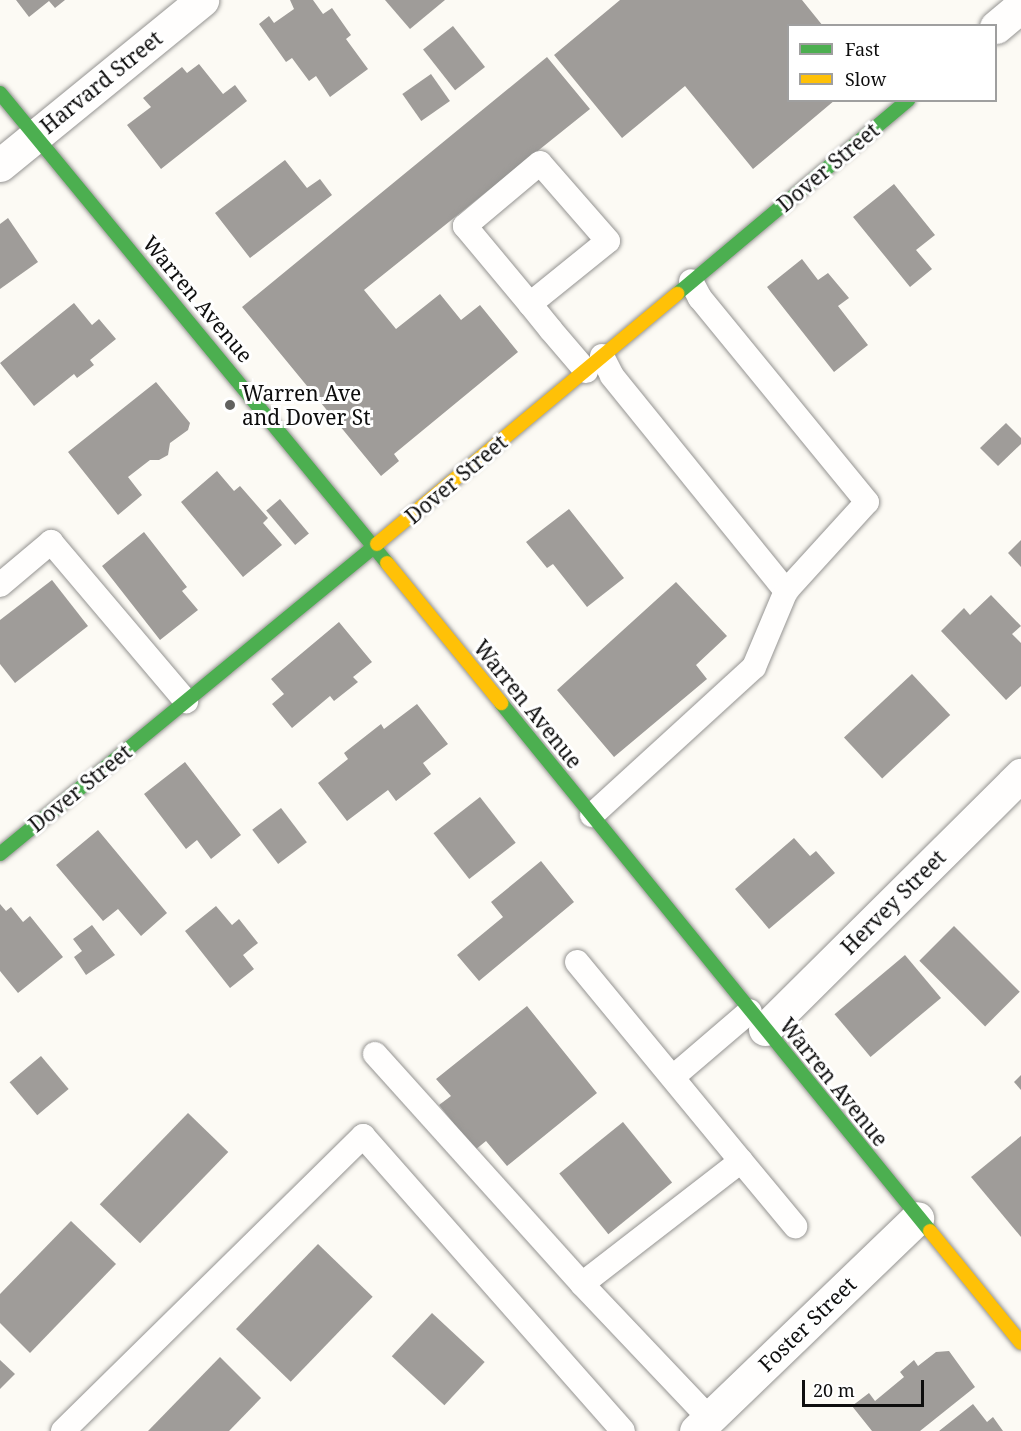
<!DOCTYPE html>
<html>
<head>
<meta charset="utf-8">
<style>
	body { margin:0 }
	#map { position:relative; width:1021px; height:1431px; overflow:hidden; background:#fcfaf4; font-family:"Noto Serif",serif }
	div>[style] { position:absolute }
	.building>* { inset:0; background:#9f9c99; transform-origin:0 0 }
	.roads { filter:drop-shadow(0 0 2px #959492) drop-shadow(0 0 2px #959492) }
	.lane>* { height:24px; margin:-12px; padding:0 12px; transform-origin:12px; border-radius:12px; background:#fffefd }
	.street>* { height:33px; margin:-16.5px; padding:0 16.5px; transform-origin:16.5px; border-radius:16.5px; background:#fffefd }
	.fast>* { height:14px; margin:-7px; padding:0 7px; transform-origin:7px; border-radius:7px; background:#4caf50 }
	.slow>* { height:14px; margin:-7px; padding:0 7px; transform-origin:7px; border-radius:7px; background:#ffc107 }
	.dots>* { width:16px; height:16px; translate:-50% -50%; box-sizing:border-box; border:3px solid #fff; border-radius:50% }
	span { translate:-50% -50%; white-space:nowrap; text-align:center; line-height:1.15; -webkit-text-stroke:6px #fff; paint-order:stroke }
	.street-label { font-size:21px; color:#0e0e0e }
	.poi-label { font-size:21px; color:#0e0e0e }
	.left { translate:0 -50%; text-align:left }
	.legend { position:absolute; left:787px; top:24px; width:210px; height:78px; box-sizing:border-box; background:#fff; border:2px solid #9f9f9f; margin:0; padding:8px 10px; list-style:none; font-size:18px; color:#0e0e0e }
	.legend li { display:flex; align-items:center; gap:12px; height:30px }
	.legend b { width:30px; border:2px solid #9f9f9f }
	.scale { position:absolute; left:802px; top:1380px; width:122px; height:27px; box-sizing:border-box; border:3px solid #0e0e0e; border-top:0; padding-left:8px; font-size:18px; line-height:21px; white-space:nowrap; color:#0e0e0e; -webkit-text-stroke:4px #fff; paint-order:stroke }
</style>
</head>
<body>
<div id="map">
	<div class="building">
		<div style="clip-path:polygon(16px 0,65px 0,55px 8px,49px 1px,29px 17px)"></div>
		<div style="clip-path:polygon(290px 0,313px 0,323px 14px,332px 8px,351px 35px,346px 39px,368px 69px,330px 97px,316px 76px,309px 81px,292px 58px,286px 62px,259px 24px,269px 16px,274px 23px,294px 9px)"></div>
		<div style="clip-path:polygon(385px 0,445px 0,410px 29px)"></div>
		<div style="clip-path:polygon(620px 0,802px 0,823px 26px,788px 26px,788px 100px,835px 100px,753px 169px,685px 86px,622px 138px,554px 55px)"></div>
		<div style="left:453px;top:26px;width:52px;height:38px;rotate:52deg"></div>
		<div style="clip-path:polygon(547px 57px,590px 109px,364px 290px,396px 329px,440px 294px,461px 320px,480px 305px,518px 352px,394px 454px,399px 461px,381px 476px,242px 307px)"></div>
		<div style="clip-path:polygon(199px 64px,223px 94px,235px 85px,247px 101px,161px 169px,127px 125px,151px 107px,143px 98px,182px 67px,187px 73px)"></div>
		<div style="left:431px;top:74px;width:33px;height:35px;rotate:55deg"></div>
		<div style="clip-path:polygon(285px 160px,307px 188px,320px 179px,332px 195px,250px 258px,215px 213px)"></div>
		<div style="clip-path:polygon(894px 184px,935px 235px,916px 250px,932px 269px,910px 287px,853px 217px)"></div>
		<div style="clip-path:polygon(8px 218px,38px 262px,0 289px,0 224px)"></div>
		<div style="clip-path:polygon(802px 259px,818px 280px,828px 273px,849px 298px,838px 306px,868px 345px,834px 372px,767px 287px)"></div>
		<div style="clip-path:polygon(74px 303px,92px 325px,99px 319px,116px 339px,90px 360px,94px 365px,77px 378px,74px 374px,34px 406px,0 363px)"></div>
		<div style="clip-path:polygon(156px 382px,190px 423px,188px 430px,170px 443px,168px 455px,159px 460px,150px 460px,128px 477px,142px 495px,118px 515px,68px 452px)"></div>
		<div style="clip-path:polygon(1006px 423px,1021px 438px,1021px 444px,998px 466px,980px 448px)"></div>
		<div style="clip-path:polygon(217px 471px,234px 491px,240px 486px,268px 518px,263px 523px,282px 545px,243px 577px,181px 502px)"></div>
		<div style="left:280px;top:499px;width:45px;height:18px;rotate:50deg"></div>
		<div style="clip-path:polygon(569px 509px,624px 578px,587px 607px,553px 564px,547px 568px,526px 542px)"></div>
		<div style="clip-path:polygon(144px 532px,187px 587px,182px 591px,198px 610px,160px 640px,102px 566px)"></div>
		<div style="clip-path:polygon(1021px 540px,1021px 567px,1008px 553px)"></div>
		<div style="clip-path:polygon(52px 580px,88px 626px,15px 683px,0 664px,0 620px)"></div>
		<div style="clip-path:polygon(676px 582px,727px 636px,696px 665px,707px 679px,614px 757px,557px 690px)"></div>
		<div style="clip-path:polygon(991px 595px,1021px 626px,1012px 634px,1021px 643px,1021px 686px,1006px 700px,941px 631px,964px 608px,970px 615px)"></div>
		<div style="clip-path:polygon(339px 622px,372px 662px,353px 677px,358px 682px,334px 701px,330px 696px,292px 728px,272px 704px,284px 694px,271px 679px)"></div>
		<div style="left:912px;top:674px;width:56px;height:93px;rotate:47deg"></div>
		<div style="clip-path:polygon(417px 704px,448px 744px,423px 763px,431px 774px,396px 801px,388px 790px,347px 821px,318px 783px,348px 759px,344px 753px,381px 724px,384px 729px)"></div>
		<div style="clip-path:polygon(185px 762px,241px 835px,211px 859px,197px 840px,186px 849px,144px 794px)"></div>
		<div style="left:480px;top:797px;width:58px;height:59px;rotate:52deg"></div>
		<div style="left:281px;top:808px;width:43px;height:36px;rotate:53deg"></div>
		<div style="clip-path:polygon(98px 830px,167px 913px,141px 936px,118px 909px,103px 921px,56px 865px)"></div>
		<div style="clip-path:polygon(794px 838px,810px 856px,816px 851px,835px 873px,769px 929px,735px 889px)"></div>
		<div style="clip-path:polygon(541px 861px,574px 902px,479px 981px,457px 955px,503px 917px,491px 902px)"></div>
		<div style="clip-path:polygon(0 904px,6px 911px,11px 907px,23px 922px,30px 916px,63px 957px,18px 993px,0 971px)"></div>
		<div style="clip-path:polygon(216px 906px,232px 925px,239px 919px,258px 943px,243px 955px,254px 969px,230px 988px,185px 931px)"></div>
		<div style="clip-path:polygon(92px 925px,115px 955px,86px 975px,74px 957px,82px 951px,73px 939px)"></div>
		<div style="left:954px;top:926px;width:93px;height:49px;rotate:45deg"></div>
		<div style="left:905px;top:955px;width:56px;height:92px;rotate:50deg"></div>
		<div style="clip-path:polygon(527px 1006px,597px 1093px,507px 1166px,486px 1141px,475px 1150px,439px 1105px,451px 1096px,436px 1079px)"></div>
		<div style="left:41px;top:1056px;width:43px;height:41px;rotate:50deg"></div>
		<div style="clip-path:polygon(1021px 1075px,1021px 1090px,1014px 1082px)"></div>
		<div style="left:188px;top:1113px;width:56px;height:127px;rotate:44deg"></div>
		<div style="left:623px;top:1122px;width:78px;height:82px;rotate:51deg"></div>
		<div style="clip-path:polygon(1021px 1136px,1021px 1237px,971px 1177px)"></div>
		<div style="clip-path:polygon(71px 1221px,116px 1264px,30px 1353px,0 1323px,0 1294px)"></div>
		<div style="left:318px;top:1244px;width:76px;height:118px;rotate:44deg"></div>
		<div style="left:432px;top:1313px;width:72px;height:59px;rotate:43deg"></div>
		<div style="clip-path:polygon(949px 1351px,975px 1387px,920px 1431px,872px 1431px,852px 1406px,869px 1393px,875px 1401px,904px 1377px,900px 1372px,914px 1360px,918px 1366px,936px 1352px)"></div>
		<div style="clip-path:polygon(220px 1357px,261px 1398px,229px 1431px,148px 1431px)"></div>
		<div style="clip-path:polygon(0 1360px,15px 1374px,0 1389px)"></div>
		<div style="clip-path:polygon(973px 1404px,987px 1422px,993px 1417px,1003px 1431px,939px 1431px)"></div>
	</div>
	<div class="roads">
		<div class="lane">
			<div style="left:530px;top:304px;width:100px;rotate:-38.9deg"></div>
			<div style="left:608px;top:241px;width:103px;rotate:-131.1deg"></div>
			<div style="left:540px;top:163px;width:98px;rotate:140deg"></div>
			<div style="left:465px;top:226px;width:102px;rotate:50.2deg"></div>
			<div style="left:530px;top:304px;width:33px;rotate:51deg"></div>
			<div style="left:551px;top:330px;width:54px;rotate:49.5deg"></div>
			<div style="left:602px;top:356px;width:22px;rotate:63deg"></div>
			<div style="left:612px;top:376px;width:277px;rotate:51deg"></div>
			<div style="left:0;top:585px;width:67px;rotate:-40.1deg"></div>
			<div style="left:51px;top:542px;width:209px;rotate:49.7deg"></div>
			<div style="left:592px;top:815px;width:219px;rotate:-42.4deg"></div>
			<div style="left:754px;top:667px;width:82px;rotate:-67.2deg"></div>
			<div style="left:786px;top:591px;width:120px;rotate:-47.7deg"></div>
			<div style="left:867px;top:502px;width:264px;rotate:-129.3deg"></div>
			<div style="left:700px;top:298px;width:19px;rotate:-118deg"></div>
			<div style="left:577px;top:962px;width:258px;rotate:50.5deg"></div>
			<div style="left:375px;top:1054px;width:309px;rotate:48deg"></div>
			<div style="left:582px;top:1284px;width:185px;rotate:46.5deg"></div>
			<div style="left:673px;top:1077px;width:101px;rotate:-40.6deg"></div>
			<div style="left:582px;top:1284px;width:201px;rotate:-37.7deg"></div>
			<div style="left:741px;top:1161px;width:85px;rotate:50.3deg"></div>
			<div style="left:63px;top:1431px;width:421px;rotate:-44.5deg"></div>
			<div style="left:363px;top:1136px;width:393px;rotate:48.6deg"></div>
		</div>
		<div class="street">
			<div style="left:996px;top:27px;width:33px;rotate:-40deg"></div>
			<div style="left:0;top:165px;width:261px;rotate:-39.2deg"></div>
			<div style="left:765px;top:1029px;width:361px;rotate:-44.8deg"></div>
			<div style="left:696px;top:1431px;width:307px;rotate:-43.9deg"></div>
		</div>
		<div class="fast">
			<div style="left:0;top:93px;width:609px;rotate:50.53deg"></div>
			<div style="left:677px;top:294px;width:302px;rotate:-40deg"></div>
			<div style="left:501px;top:703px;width:680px;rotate:50.91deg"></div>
			<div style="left:0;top:854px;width:488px;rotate:-39.4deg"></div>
		</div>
		<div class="slow">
			<div style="left:377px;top:544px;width:391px;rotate:-39.8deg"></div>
			<div style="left:387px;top:563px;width:181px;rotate:50.8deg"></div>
			<div style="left:930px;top:1231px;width:144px;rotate:50.9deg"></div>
		</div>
	</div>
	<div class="dots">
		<div style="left:230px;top:405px;background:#61615e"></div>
	</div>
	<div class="street-label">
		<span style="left:101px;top:82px;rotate:-39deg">Harvard Street</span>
		<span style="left:828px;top:167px;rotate:-40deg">Dover Street</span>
		<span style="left:198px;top:299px;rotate:50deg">Warren Avenue</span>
		<span style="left:456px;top:479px;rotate:-40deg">Dover Street</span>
		<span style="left:528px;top:704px;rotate:51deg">Warren Avenue</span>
		<span style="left:80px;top:788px;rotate:-39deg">Dover Street</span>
		<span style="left:893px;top:902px;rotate:-45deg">Hervey Street</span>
		<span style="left:834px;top:1082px;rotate:51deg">Warren Avenue</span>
		<span style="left:807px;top:1324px;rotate:-44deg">Foster Street</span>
	</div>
	<div class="poi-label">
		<span class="left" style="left:242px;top:405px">Warren Ave<br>and Dover St</span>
	</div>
	<ul class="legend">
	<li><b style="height:8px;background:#4caf50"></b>Fast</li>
	<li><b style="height:8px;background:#ffc107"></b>Slow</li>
	</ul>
	<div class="scale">20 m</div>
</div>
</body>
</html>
